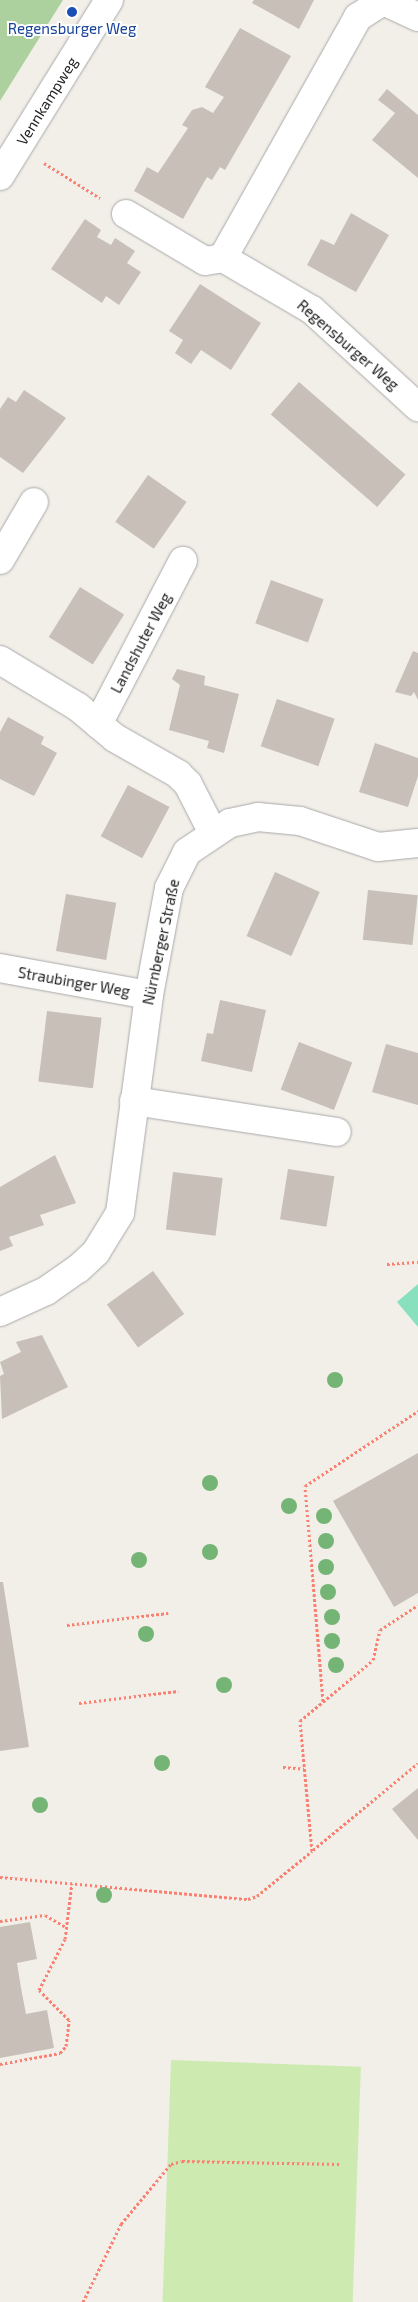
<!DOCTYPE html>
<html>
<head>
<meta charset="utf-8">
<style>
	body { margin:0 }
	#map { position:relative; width:418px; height:2302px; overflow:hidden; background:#f2efe9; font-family:"Exo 2",sans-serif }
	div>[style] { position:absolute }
	.grass>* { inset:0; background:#cdebb0; transform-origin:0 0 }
	.forest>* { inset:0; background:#add19e }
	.pitch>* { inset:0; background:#88e0be }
	.building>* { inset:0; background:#c7bfb8; transform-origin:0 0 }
	.path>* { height:3px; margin-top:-1.5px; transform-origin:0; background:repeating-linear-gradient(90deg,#fa8072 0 2.5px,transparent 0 5px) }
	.roads { filter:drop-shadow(0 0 1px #a9a9a9) drop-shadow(0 0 1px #a9a9a9) }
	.street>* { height:28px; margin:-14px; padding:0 14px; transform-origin:14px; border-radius:14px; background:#fff }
	.trees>* { width:16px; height:16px; margin:-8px; border-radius:50%; background:#74b475 }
	.dots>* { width:14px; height:14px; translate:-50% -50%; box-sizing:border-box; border:2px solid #fff; border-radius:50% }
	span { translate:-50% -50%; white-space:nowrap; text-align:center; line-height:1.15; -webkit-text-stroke:4px #fff; paint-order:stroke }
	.transit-label { font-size:15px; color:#164399 }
	.street-label { font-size:15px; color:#222 }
</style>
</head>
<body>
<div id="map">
	<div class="grass">
		<div style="left:171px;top:2060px;width:190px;height:242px;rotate:2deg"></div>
	</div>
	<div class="forest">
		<div style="clip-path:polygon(0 0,63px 0,0 101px)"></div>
	</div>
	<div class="pitch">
		<div style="clip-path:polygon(418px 1284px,418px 1327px,397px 1302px)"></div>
	</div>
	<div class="building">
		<div style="clip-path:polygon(254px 0,314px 0,299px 29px,252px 3px)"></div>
		<div style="clip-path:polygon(240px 28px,291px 56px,225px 170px,220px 167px,212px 180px,207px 177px,183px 219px,134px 191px,147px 167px,158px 173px,188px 128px,182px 125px,192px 110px,202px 107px,213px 113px,224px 97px,205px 87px)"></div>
		<div style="clip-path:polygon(387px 89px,418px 115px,418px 178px,372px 140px,395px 113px,378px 100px)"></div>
		<div style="clip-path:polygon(351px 213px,389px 235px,356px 292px,307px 265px,321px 239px,334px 245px)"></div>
		<div style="clip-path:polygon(85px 219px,101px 230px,97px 237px,111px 245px,115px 238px,135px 251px,127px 263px,141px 272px,119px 305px,106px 296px,102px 303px,51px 269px)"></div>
		<div style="clip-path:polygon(200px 284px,261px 323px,231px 370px,201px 350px,191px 364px,175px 353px,183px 340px,169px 331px)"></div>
		<div style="left:299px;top:382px;width:141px;height:43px;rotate:41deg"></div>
		<div style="clip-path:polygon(24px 390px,66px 418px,23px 473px,0 457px,0 409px,8px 397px,16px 402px)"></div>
		<div style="left:148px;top:475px;width:47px;height:57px;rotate:35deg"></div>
		<div style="left:271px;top:580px;width:56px;height:46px;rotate:20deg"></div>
		<div style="left:80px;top:587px;width:52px;height:59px;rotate:32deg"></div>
		<div style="clip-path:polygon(413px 651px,418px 653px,418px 700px,414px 692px,411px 696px,395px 692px)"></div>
		<div style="clip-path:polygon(177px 669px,205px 676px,204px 685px,239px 694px,224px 753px,207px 748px,209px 741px,169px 730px,180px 685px,172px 679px)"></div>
		<div style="left:277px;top:699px;width:61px;height:50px;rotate:19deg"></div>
		<div style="clip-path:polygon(8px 717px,44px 737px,41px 744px,57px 753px,34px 796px,0 779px,0 732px)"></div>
		<div style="clip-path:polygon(375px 743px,418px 758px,418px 776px,408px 807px,359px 792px)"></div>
		<div style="left:128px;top:785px;width:47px;height:58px;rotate:28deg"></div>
		<div style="left:275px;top:872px;width:49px;height:70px;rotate:24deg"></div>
		<div style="left:368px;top:890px;width:50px;height:50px;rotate:6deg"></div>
		<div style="left:66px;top:894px;width:51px;height:58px;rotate:10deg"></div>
		<div style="clip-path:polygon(220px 1000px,266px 1010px,252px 1072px,201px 1061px,207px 1033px,213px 1034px)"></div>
		<div style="left:47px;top:1011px;width:55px;height:71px;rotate:7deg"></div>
		<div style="left:299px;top:1042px;width:57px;height:51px;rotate:21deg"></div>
		<div style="clip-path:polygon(386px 1044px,418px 1053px,418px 1105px,372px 1092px)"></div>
		<div style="clip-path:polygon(55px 1155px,76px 1203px,40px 1215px,44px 1225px,9px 1237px,13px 1246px,0 1251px,0 1187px)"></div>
		<div style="left:288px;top:1169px;width:47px;height:51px;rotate:9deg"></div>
		<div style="left:173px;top:1172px;width:50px;height:58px;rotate:7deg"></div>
		<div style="left:153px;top:1271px;width:53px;height:57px;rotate:54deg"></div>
		<div style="clip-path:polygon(42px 1335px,68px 1387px,2px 1419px,0 1376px,4px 1374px,0 1362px,21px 1352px,16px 1342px)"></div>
		<div style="clip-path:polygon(418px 1453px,418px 1593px,394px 1607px,333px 1501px)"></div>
		<div style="clip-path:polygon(0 1582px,3px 1582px,29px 1747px,0 1751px)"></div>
		<div style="clip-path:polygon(418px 1788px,418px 1840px,392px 1809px)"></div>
		<div style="clip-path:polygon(30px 1922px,37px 1959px,17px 1963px,21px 1988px,26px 2014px,47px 2010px,54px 2048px,0 2058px,0 1927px)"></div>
	</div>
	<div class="path">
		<div style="left:44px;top:163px;width:66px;rotate:32deg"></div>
		<div style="left:387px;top:1264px;width:31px;rotate:-4deg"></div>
		<div style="left:67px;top:1625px;width:102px;rotate:-6.8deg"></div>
		<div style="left:323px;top:1701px;width:216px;rotate:-94.8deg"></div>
		<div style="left:305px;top:1486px;width:136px;rotate:-33.6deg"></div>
		<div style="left:79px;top:1703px;width:100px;rotate:-6.9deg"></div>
		<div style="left:283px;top:1767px;width:21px;rotate:5deg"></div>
		<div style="left:313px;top:1850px;width:136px;rotate:-39.6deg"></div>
		<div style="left:0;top:1877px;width:249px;rotate:5.1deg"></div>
		<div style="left:248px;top:1899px;width:9px;rotate:-18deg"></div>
		<div style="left:257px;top:1896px;width:71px;rotate:-39.3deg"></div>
		<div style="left:312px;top:1851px;width:131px;rotate:-95.3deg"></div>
		<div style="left:300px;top:1721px;width:95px;rotate:-39.9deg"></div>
		<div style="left:373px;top:1660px;width:31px;rotate:-77deg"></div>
		<div style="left:380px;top:1630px;width:45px;rotate:-33.3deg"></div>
		<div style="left:0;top:1921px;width:45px;rotate:-7.6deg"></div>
		<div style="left:45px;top:1915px;width:24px;rotate:30deg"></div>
		<div style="left:0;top:2064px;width:61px;rotate:-10.4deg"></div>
		<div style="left:60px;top:2053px;width:9px;rotate:-49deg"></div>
		<div style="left:66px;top:2046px;width:26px;rotate:-83deg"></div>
		<div style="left:69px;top:2020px;width:42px;rotate:-135deg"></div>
		<div style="left:39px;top:1990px;width:57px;rotate:-63deg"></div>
		<div style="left:65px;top:1939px;width:56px;rotate:-82.9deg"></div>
		<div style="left:83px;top:2302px;width:87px;rotate:-64deg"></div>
		<div style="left:121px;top:2224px;width:78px;rotate:-50.2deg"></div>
		<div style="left:171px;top:2164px;width:11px;rotate:-15deg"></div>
		<div style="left:182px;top:2161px;width:158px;rotate:1.1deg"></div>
	</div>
	<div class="roads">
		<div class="street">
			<div style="left:418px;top:17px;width:38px;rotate:-155deg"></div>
			<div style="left:383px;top:1px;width:30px;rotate:147deg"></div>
			<div style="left:358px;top:17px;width:276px;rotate:119.3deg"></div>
			<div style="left:223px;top:258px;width:103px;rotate:30.3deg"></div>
			<div style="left:312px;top:310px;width:144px;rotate:42.5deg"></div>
			<div style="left:0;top:176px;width:207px;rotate:-58.2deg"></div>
			<div style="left:126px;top:214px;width:92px;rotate:30.7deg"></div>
			<div style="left:205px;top:261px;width:18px;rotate:-9deg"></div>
			<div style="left:0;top:560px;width:67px;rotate:-59.6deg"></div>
			<div style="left:0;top:660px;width:91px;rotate:31.1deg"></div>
			<div style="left:78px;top:707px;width:48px;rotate:40deg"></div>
			<div style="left:115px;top:738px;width:73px;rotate:29.7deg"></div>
			<div style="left:178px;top:774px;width:14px;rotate:45deg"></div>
			<div style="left:188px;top:784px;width:55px;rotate:63deg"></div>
			<div style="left:98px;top:724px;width:184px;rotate:-62.5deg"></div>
			<div style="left:0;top:968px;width:151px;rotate:10.3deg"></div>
			<div style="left:134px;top:1101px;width:205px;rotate:8.7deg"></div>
			<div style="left:0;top:1312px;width:51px;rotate:-24.5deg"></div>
			<div style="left:46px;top:1291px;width:39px;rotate:-35deg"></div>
			<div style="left:78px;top:1269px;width:25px;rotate:-43deg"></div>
			<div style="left:96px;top:1252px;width:46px;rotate:-58.4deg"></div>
			<div style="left:120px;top:1213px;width:220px;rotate:-82.4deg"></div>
			<div style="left:149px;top:995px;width:109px;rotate:-79.4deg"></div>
			<div style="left:169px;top:888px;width:40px;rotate:-63.4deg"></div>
			<div style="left:187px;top:852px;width:52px;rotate:-34deg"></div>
			<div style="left:230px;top:823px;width:29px;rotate:-12deg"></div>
			<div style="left:258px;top:817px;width:42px;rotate:5.4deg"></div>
			<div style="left:300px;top:821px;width:82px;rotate:18.4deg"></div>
			<div style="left:378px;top:847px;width:40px;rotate:-5.7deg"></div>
		</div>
	</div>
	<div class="trees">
		<div style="left:335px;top:1380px"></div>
		<div style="left:210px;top:1483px"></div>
		<div style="left:289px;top:1506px"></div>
		<div style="left:324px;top:1516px"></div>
		<div style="left:326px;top:1541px"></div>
		<div style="left:210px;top:1552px"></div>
		<div style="left:139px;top:1560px"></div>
		<div style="left:326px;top:1567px"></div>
		<div style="left:328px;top:1592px"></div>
		<div style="left:332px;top:1617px"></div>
		<div style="left:146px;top:1634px"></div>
		<div style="left:332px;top:1641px"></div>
		<div style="left:336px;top:1665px"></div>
		<div style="left:224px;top:1685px"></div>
		<div style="left:162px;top:1763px"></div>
		<div style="left:40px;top:1805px"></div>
		<div style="left:104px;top:1895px"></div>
	</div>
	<div class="dots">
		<div style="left:72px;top:12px;background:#1a4fb4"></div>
	</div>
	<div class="transit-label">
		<span style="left:72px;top:29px">Regensburger Weg</span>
	</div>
	<div class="street-label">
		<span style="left:47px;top:101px;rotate:-58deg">Vennkampweg</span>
		<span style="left:348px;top:345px;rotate:41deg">Regensburger Weg</span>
		<span style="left:141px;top:643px;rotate:-62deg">Landshuter Weg</span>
		<span style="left:161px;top:942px;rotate:-78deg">Nürnberger Straße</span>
		<span style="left:74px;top:982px;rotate:10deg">Straubinger Weg</span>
	</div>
</div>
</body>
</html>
